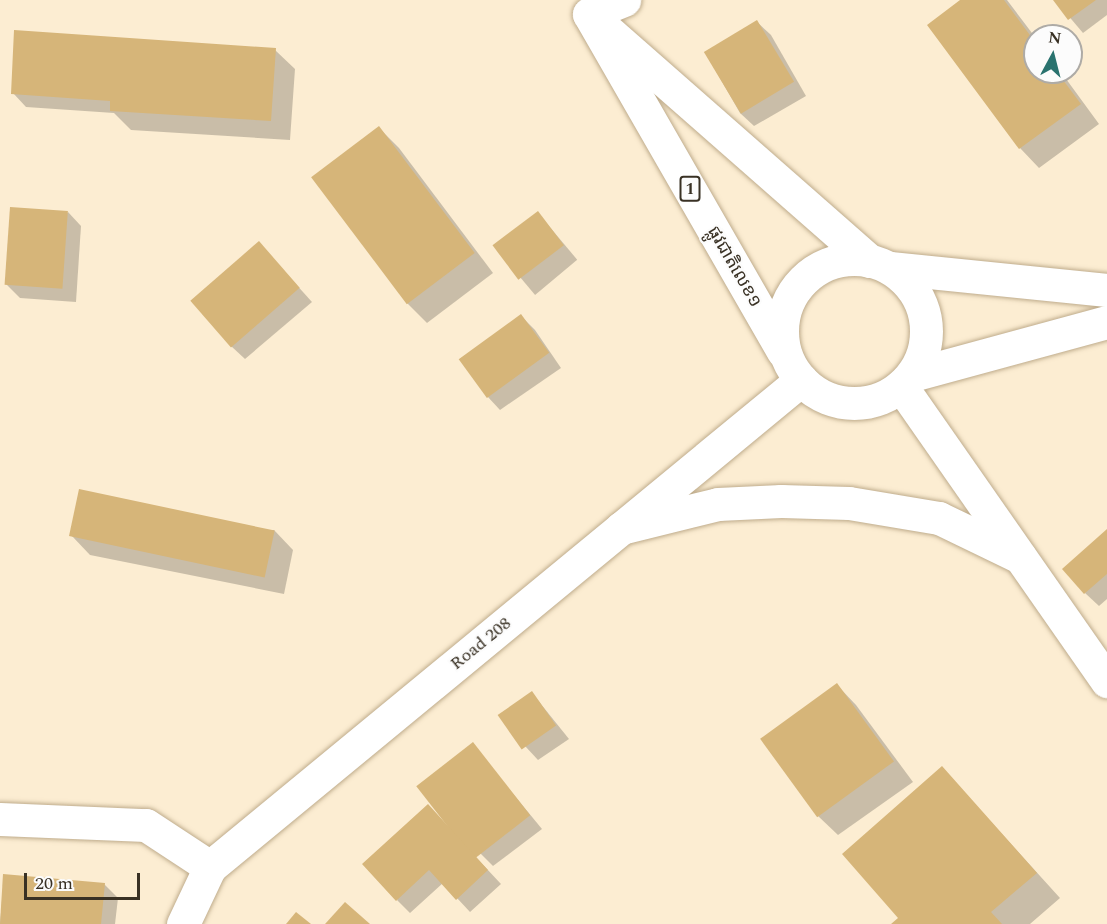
<!DOCTYPE html>
<html>
<head>
<meta charset="utf-8">
<style>
	body { margin:0 }
	#map { position:relative; width:1107px; height:924px; overflow:hidden; background:#fcedd2; font-family:Spectral,"Noto Sans Khmer",serif }
	div>[style] { position:absolute }
	.shadow>* { inset:0; background:#0003; transform-origin:0 0 }
	.building>* { inset:0; background:#d6b579; transform-origin:0 0 }
	.roads { filter:drop-shadow(0 0 2px #bfac8c) drop-shadow(0 0 2px #bfac8c) }
	.minor>* { height:33px; margin:-16.5px; padding:0 16.5px; transform-origin:16.5px; border-radius:16.5px; background:#fff }
	.major>* { height:33px; margin:-16.5px; padding:0 16.5px; transform-origin:16.5px; border-radius:16.5px; background:#fff }
	.highway>* { height:33px; margin:-16.5px; padding:0 16.5px; transform-origin:16.5px; border-radius:16.5px; background:#fff }
	.highway>.ring { margin:-16.5px; padding:0; box-sizing:content-box; background:none; border:33px solid #fff; border-radius:50% }
	span { translate:-50% -50%; white-space:nowrap; text-align:center; line-height:1.15; -webkit-text-stroke:4.5px #fcfcfc; paint-order:stroke }
	.shield-label span { padding:2px 4px; background:#fcfcfc; border:2px solid; border-radius:4px; -webkit-text-stroke-width:0 }
	.shield-label { font-size:16px; color:#393124; font-weight:700 }
	.street-label { font-size:18px; color:#393124 }
	.north { position:absolute; left:1023px; top:24px; width:60px; height:60px; box-sizing:border-box; background:#fcfcfc; border:2px solid #aeaba6; border-radius:50%; rotate:7deg; font-size:16px; font-weight:700; line-height:24px; text-align:center; color:#393124 }
	.north::after { content:''; display:block; margin:auto; width:21px; height:27px; background:#2a736f; clip-path:polygon(50% 0,100% 100%,50% 72%,0 100%) }
	.scale { position:absolute; left:24px; top:873px; width:116px; height:27px; box-sizing:border-box; border:3px solid #393124; border-top:0; padding-left:8px; font-size:18px; line-height:21px; white-space:nowrap; color:#393124; -webkit-text-stroke:4px #fcfcfc; paint-order:stroke }
</style>
</head>
<body>
<div id="map">
	<div class="shadow">
		<div style="clip-path:polygon(963px 0,1007px 0,1035px 37px,1035px 72px,1061px 72px,1099px 124px,1039px 168px,1020px 148px)"></div>
		<div style="clip-path:polygon(1055px 0,1107px 0,1107px 15px,1083px 33px)"></div>
		<div style="clip-path:polygon(757px 22px,771px 35px,806px 96px,754px 126px,740px 113px,705px 52px)"></div>
		<div style="clip-path:polygon(275px 50px,295px 69px,290px 140px,131px 130px,114px 113px,26px 107px,13px 93px)"></div>
		<div style="clip-path:polygon(379px 128px,399px 148px,493px 273px,427px 323px,407px 303px,313px 177px)"></div>
		<div style="clip-path:polygon(68px 212px,81px 226px,76px 302px,20px 298px,6px 284px)"></div>
		<div style="left:538px;top:213px;width:61px;height:55px;rotate:50deg"></div>
		<div style="clip-path:polygon(259px 243px,312px 302px,245px 359px,231px 346px)"></div>
		<div style="clip-path:polygon(521px 316px,535px 330px,561px 368px,500px 410px,487px 396px,460px 359px)"></div>
		<div style="clip-path:polygon(274px 530px,293px 550px,284px 594px,90px 555px,71px 535px)"></div>
		<div style="clip-path:polygon(1107px 531px,1107px 599px,1099px 606px,1085px 593px)"></div>
		<div style="clip-path:polygon(837px 685px,856px 705px,913px 782px,838px 835px,818px 816px,762px 739px)"></div>
		<div style="clip-path:polygon(532px 693px,569px 739px,538px 760px,525px 746px)"></div>
		<div style="clip-path:polygon(472px 744px,542px 829px,493px 866px,480px 853px)"></div>
		<div style="clip-path:polygon(942px 768px,1060px 898px,1030px 924px,893px 924px,900px 918px)"></div>
		<div style="clip-path:polygon(441px 820px,501px 884px,470px 912px,443px 883px,410px 913px,397px 900px)"></div>
		<div style="clip-path:polygon(4px 876px,104px 884px,118px 898px,115px 924px,0 924px)"></div>
	</div>
	<div class="building">
		<div style="clip-path:polygon(960px 0,1004px 0,1035px 42px,1035px 72px,1057px 72px,1081px 104px,1019px 149px,927px 25px)"></div>
		<div style="clip-path:polygon(1053px 0,1096px 0,1068px 20px)"></div>
		<div style="left:757px;top:20px;width:72px;height:62px;rotate:59deg"></div>
		<div style="clip-path:polygon(14px 30px,276px 48px,271px 121px,110px 111px,110px 101px,11px 94px)"></div>
		<div style="left:379px;top:126px;width:159px;height:85px;rotate:53deg"></div>
		<div style="left:10px;top:207px;width:58px;height:78px;rotate:4deg"></div>
		<div style="left:538px;top:211px;width:43px;height:57px;rotate:53deg"></div>
		<div style="left:259px;top:241px;width:62px;height:91px;rotate:49deg"></div>
		<div style="left:521px;top:314px;width:48px;height:77px;rotate:54deg"></div>
		<div style="left:79px;top:489px;width:200px;height:48px;rotate:12deg"></div>
		<div style="clip-path:polygon(1107px 529px,1107px 574px,1084px 594px,1062px 569px)"></div>
		<div style="left:837px;top:683px;width:97px;height:95px;rotate:54deg"></div>
		<div style="left:532px;top:691px;width:42px;height:42px;rotate:55deg"></div>
		<div style="left:473px;top:742px;width:93px;height:72px;rotate:52deg"></div>
		<div style="clip-path:polygon(942px 766px,1037px 873px,991px 912px,1002px 924px,891px 924px,898px 918px,842px 854px)"></div>
		<div style="clip-path:polygon(428px 804px,488px 870px,456px 900px,429px 870px,396px 901px,362px 864px)"></div>
		<div style="clip-path:polygon(3px 874px,105px 883px,101px 924px,0 924px)"></div>
		<div style="clip-path:polygon(345px 902px,370px 924px,325px 924px)"></div>
		<div style="clip-path:polygon(296px 912px,311px 924px,286px 924px)"></div>
	</div>
	<div class="roads">
		<div class="minor">
			<div style="left:589px;top:14px;width:38px;rotate:-22deg"></div>
			<div style="left:0;top:819px;width:146px;rotate:2.4deg"></div>
			<div style="left:146px;top:825px;width:77px;rotate:33.3deg"></div>
			<div style="left:183px;top:924px;width:63px;rotate:-64.7deg"></div>
			<div style="left:210px;top:867px;width:766px;rotate:-39.49deg"></div>
		</div>
		<div class="major">
			<div style="left:901px;top:386px;width:360px;rotate:55.1deg"></div>
			<div style="left:621px;top:528px;width:100px;rotate:-13.9deg"></div>
			<div style="left:718px;top:504px;width:63px;rotate:-2.7deg"></div>
			<div style="left:781px;top:501px;width:68px;rotate:1.7deg"></div>
			<div style="left:849px;top:503px;width:91px;rotate:9.5deg"></div>
			<div style="left:939px;top:518px;width:90px;rotate:25.7deg"></div>
		</div>
		<div class="highway">
			<div style="left:589px;top:14px;width:389px;rotate:60.1deg"></div>
			<div style="left:609px;top:32px;width:347px;rotate:41.3deg"></div>
			<div class="ring" style="left:782px;top:259px;width:111px;height:111px"></div>
			<div style="left:890px;top:268px;width:218px;rotate:5.8deg"></div>
			<div style="left:912px;top:375px;width:202px;rotate:-15.2deg"></div>
		</div>
	</div>
	<div class="shield-label">
		<span style="left:690px;top:189px">1</span>
	</div>
	<div class="street-label">
		<span style="left:734px;top:267px;rotate:60deg">ផ្លូវជាតិលេខ១</span>
		<span style="left:481px;top:644px;rotate:-39deg">Road 208</span>
	</div>
	<div class="north">N</div>
	<div class="scale">20 m</div>
</div>
</body>
</html>
